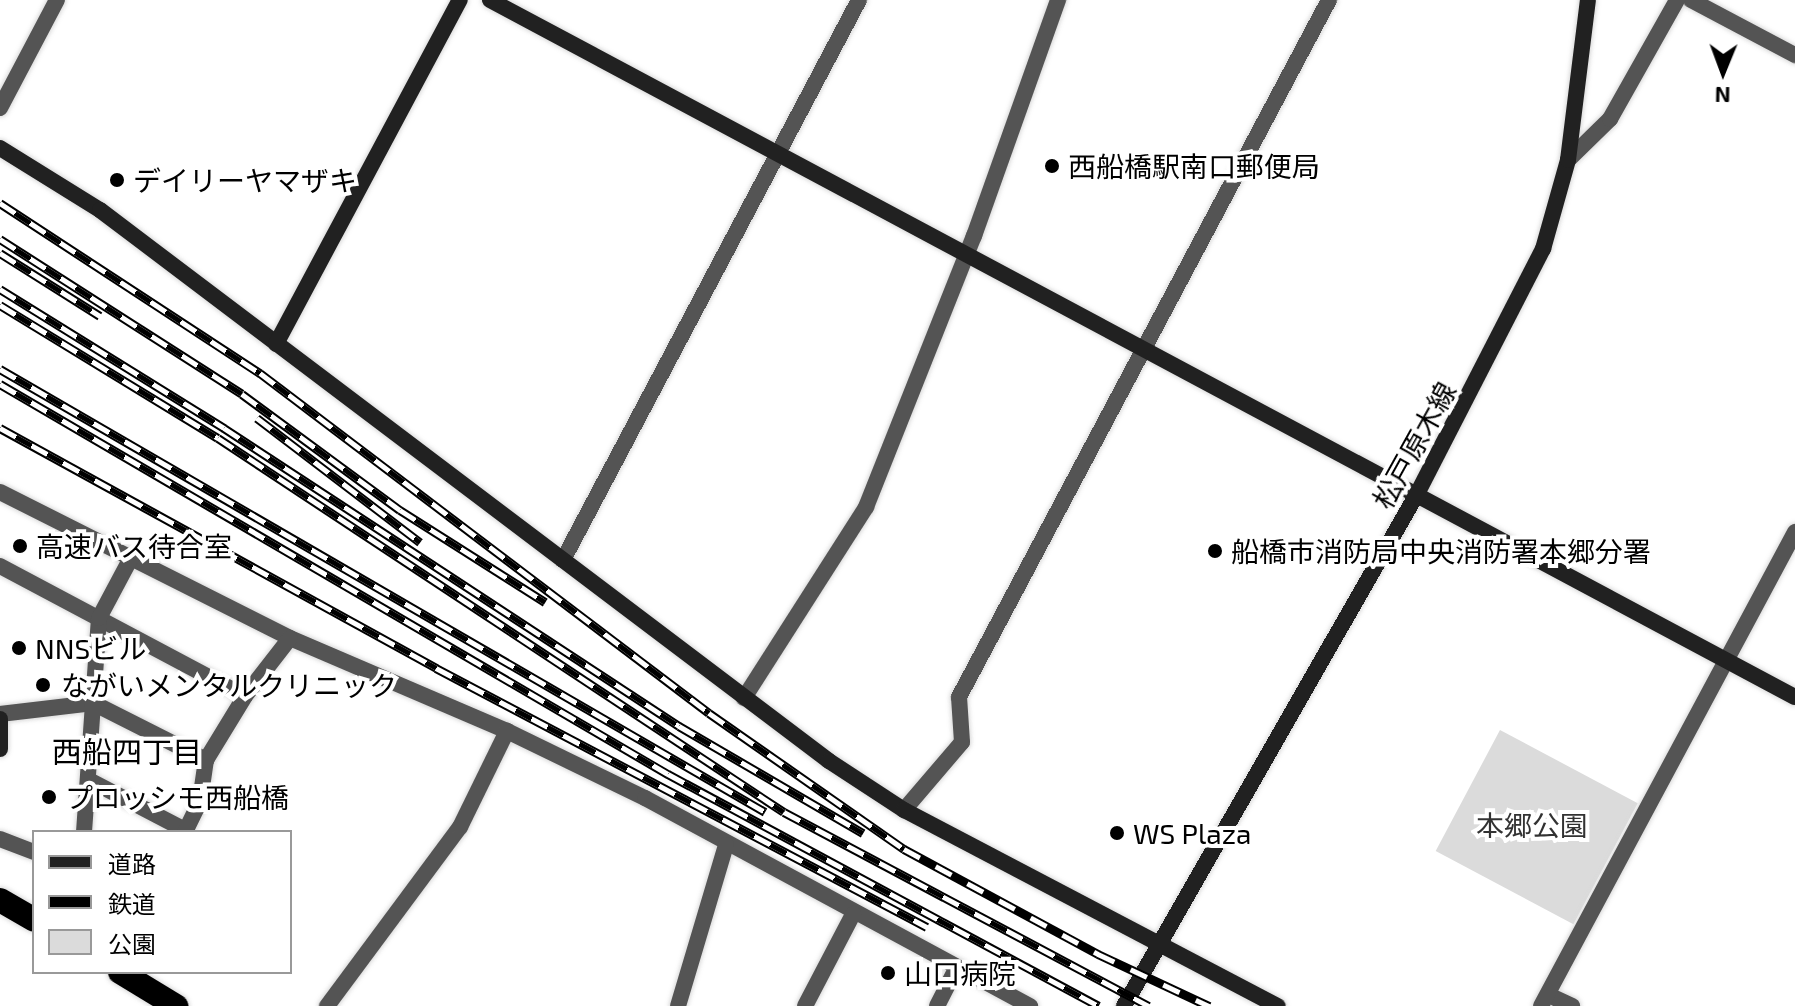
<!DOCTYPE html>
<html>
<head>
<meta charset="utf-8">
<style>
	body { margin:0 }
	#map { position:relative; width:1795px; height:1006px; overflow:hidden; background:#fff; font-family:"Exo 2","Noto Sans JP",sans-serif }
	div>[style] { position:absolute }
	.green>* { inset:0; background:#dbdbdb; transform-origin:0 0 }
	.roads { filter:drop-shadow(0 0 2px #dbdbdb) drop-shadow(0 0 2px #dbdbdb) }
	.street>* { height:16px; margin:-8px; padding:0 8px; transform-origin:8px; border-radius:8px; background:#545454 }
	.secondary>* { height:16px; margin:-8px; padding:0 8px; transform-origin:8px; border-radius:8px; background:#212121 }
	.highway>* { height:24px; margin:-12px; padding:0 12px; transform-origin:12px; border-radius:12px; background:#000 }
	.rail>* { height:9px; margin-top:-4.5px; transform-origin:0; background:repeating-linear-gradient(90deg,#fff 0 18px,#000 0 36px); box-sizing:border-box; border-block:2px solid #000 }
	.dots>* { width:22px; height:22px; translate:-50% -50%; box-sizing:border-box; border:4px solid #fff; border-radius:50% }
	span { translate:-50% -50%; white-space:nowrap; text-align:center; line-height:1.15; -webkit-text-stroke:8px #fff; paint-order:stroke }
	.poi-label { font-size:28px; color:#000 }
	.left { translate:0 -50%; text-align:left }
	.street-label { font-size:28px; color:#000 }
	.park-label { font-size:28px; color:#323232 }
	.neighbourhood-label { font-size:30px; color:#000 }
	.legend { position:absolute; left:32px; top:830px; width:260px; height:144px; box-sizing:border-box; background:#fff; border:2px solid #999; margin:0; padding:10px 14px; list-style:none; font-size:24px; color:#000 }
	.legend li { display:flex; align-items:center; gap:16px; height:40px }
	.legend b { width:40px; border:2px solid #999 }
	.north { position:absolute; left:1683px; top:32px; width:80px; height:80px; -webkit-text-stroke:6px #fff; paint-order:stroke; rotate:181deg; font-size:22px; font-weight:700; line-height:32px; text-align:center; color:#000 }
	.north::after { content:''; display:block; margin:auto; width:28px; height:36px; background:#000; clip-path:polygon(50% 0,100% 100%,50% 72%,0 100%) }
</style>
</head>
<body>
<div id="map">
	<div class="green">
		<div style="left:1500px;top:730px;width:156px;height:137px;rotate:28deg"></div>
	</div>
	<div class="roads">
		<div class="street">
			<div style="left:1691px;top:0;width:118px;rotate:27.9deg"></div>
			<div style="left:0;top:108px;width:122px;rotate:-62.2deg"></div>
			<div style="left:1568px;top:160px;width:59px;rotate:-44.3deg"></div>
			<div style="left:1610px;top:119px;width:137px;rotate:-60.6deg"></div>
			<div style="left:0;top:492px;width:325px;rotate:26.7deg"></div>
			<div style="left:290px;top:638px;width:236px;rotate:23.2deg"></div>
			<div style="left:507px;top:731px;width:153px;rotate:25.9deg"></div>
			<div style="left:645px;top:798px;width:438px;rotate:28.4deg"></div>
			<div style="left:563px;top:560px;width:633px;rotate:-62.14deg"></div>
			<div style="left:0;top:566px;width:277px;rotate:28deg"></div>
			<div style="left:744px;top:698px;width:227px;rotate:-57.4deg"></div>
			<div style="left:866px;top:507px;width:292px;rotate:-68.3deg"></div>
			<div style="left:974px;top:236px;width:251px;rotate:-70.4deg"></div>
			<div style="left:0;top:714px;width:94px;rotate:-6.7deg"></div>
			<div style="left:93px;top:703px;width:127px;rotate:26.8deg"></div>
			<div style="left:89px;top:780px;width:108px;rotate:27.5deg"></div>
			<div style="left:904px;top:810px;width:89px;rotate:-49.5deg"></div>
			<div style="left:962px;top:742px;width:45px;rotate:-93.8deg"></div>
			<div style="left:959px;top:697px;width:789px;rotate:-62.04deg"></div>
			<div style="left:84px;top:832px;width:215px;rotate:-86deg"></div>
			<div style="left:99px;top:618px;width:70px;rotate:-62deg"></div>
			<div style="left:185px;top:832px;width:34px;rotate:-64deg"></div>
			<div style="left:200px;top:801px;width:41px;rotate:-81.7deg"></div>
			<div style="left:206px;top:760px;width:75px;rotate:-58.6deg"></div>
			<div style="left:245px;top:696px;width:73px;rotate:-52.2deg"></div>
			<div style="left:0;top:839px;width:36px;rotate:21deg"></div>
			<div style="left:1555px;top:998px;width:19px;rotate:25deg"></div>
			<div style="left:327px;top:1006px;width:223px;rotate:-53.4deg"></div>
			<div style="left:460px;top:827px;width:107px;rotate:-63.9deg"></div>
			<div style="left:678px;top:1006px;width:168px;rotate:-73.4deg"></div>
			<div style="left:805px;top:1006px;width:104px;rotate:-62.4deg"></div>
			<div style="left:937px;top:1006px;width:44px;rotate:-62.9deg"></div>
			<div style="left:1541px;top:1006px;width:538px;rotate:-61.81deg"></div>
		</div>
		<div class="secondary">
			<div style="left:490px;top:0;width:1479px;rotate:28.11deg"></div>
			<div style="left:0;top:148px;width:118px;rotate:31.8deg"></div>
			<div style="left:100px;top:210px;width:914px;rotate:37.08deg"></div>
			<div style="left:829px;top:761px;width:90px;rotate:33.2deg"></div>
			<div style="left:904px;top:810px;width:422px;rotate:27.7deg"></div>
			<div style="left:276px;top:344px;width:390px;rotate:-61.9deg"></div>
			<div style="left:0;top:719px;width:30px;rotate:90deg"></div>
			<div style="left:1124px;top:1006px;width:590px;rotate:-60.22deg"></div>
			<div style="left:1417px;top:494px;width:276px;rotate:-62.8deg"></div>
			<div style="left:1543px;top:249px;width:92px;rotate:-74.3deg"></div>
			<div style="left:1568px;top:160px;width:161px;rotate:-82.9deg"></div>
		</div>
		<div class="highway">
			<div style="left:0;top:900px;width:39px;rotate:30deg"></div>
			<div style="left:120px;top:972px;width:66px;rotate:31.3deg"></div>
		</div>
	</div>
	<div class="rail">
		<div style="left:0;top:203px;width:311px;rotate:33.2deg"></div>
		<div style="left:260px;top:373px;width:563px;rotate:37.13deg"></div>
		<div style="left:709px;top:713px;width:238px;rotate:34.9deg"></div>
		<div style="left:904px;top:849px;width:221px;rotate:28.4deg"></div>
		<div style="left:1098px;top:954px;width:123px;rotate:25.1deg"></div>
		<div style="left:0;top:239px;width:287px;rotate:32.6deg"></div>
		<div style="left:242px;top:394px;width:196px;rotate:36.3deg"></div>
		<div style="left:400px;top:510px;width:172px;rotate:32.4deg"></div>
		<div style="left:0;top:253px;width:118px;rotate:32.2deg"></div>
		<div style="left:0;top:289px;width:264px;rotate:31.8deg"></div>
		<div style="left:224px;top:428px;width:544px;rotate:33.22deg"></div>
		<div style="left:679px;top:726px;width:213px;rotate:30.2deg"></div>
		<div style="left:0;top:305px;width:255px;rotate:31.4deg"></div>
		<div style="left:218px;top:438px;width:678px;rotate:33.46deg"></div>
		<div style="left:784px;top:812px;width:413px;rotate:28deg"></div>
		<div style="left:0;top:369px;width:884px;rotate:30.07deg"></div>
		<div style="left:0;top:384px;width:774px;rotate:30.28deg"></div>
		<div style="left:668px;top:774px;width:489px;rotate:28.3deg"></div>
		<div style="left:257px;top:418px;width:205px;rotate:37.3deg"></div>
		<div style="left:0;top:428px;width:498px;rotate:28.8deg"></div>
		<div style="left:436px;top:668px;width:555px;rotate:27.81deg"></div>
	</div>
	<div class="dots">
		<div style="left:1052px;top:166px;background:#000"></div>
		<div style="left:117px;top:180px;background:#000"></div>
		<div style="left:20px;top:546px;background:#000"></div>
		<div style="left:1215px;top:551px;background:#000"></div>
		<div style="left:19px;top:648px;background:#000"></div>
		<div style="left:43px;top:685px;background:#000"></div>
		<div style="left:49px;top:797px;background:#000"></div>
		<div style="left:1117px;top:833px;background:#000"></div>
		<div style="left:888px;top:973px;background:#000"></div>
	</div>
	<div class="poi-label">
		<span class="left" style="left:1068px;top:166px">西船橋駅南口郵便局</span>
		<span class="left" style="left:133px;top:180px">デイリーヤマザキ</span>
		<span class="left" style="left:36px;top:546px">高速バス待合室</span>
		<span class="left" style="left:1231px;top:551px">船橋市消防局中央消防署本郷分署</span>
		<span class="left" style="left:35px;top:648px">NNSビル</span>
		<span class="left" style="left:61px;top:685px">ながいメンタルクリニック</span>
		<span class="left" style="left:65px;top:797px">プロッシモ西船橋</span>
		<span class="left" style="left:1133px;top:833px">WS Plaza</span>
		<span class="left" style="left:904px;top:973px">山口病院</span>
	</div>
	<div class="street-label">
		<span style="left:1414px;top:445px;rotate:-61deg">松戸原木線</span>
	</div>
	<div class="park-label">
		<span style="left:1532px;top:825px">本郷公園</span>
	</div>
	<div class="neighbourhood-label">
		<span style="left:127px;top:751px">西船四丁目</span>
	</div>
	<ul class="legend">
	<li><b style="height:10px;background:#212121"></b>道路</li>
	<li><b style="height:10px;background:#000"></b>鉄道</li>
	<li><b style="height:22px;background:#dbdbdb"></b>公園</li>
	</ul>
	<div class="north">N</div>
</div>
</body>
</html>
